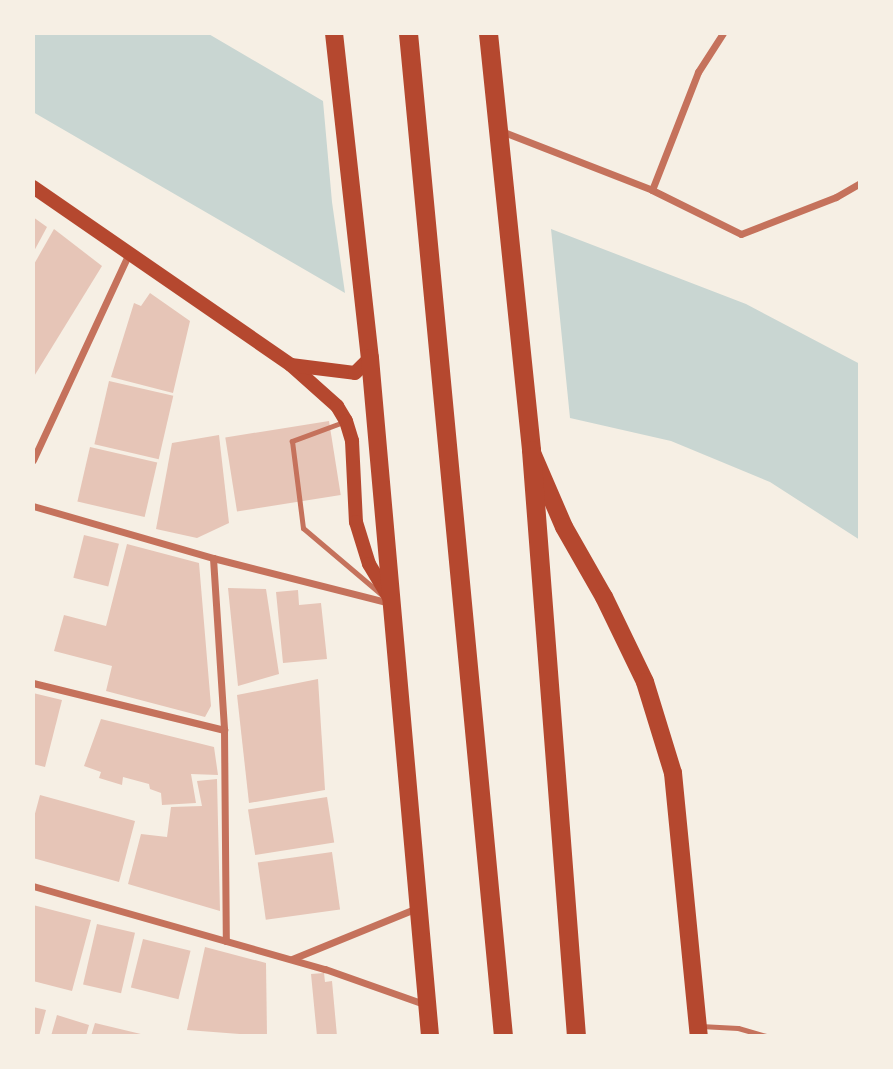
<!DOCTYPE html>
<html>
<head>
<meta charset="utf-8">
<style>
	body { margin:0 }
	#map { position:relative; width:893px; height:1069px; overflow:hidden; background:#f6efe4; font-family:"Source Serif 4",serif }
	div>[style] { position:absolute }
	.water>* { inset:0; background:#c9d6d2 }
	.building>* { inset:0; background:#e6c5b7; transform-origin:0 0 }
	.service>* { height:5px; margin:-2.5px; padding:0 2.5px; transform-origin:2.5px; border-radius:2.5px; background:#c5725c }
	.minor>* { height:7px; margin:-3.5px; padding:0 3.5px; transform-origin:3.5px; border-radius:3.5px; background:#c5725c }
	.secondary>* { height:14px; margin:-7px; padding:0 7px; transform-origin:7px; border-radius:7px; background:#b5482f }
	.primary>* { height:18px; margin:-9px; padding:0 9px; transform-origin:9px; border-radius:9px; background:#b5482f }
	.trunk>* { height:19px; margin:-9.5px; padding:0 9.5px; transform-origin:9.5px; border-radius:9.5px; background:#b5482f }
	span { translate:-50% -50%; white-space:nowrap; text-align:center; line-height:1.15; -webkit-text-stroke:5px #f6efe4; paint-order:stroke }
	.frame { position:absolute; inset:0; border:35px solid #f6efe4; pointer-events:none }
</style>
</head>
<body>
<div id="map">
	<div class="water">
		<div style="clip-path:polygon(33px 33px,207px 33px,323px 101px,332px 202px,345px 293px,33px 112px)"></div>
		<div style="clip-path:polygon(551px 229px,746px 304px,860px 364px,860px 540px,770px 482px,671px 441px,570px 418px)"></div>
	</div>
	<div class="building">
		<div style="clip-path:polygon(33px 217px,47px 227px,33px 253px)"></div>
		<div style="clip-path:polygon(54px 229px,102px 266px,33px 378px,33px 266px)"></div>
		<div style="clip-path:polygon(150px 293px,190px 321px,173px 393px,111px 377px,134px 303px,141px 306px)"></div>
		<div style="left:109px;top:381px;width:66px;height:65px;rotate:13deg"></div>
		<div style="left:329px;top:421px;width:75px;height:105px;rotate:81deg"></div>
		<div style="clip-path:polygon(219px 435px,229px 523px,197px 538px,156px 529px,172px 443px)"></div>
		<div style="left:90px;top:447px;width:69px;height:56px;rotate:13deg"></div>
		<div style="left:84px;top:535px;width:36px;height:44px;rotate:14deg"></div>
		<div style="clip-path:polygon(127px 544px,199px 563px,211px 706px,205px 717px,106px 691px,112px 666px,54px 651px,64px 615px,106px 626px)"></div>
		<div style="clip-path:polygon(228px 588px,266px 589px,279px 674px,238px 686px)"></div>
		<div style="clip-path:polygon(298px 590px,299px 605px,321px 603px,327px 659px,283px 663px,276px 592px)"></div>
		<div style="clip-path:polygon(318px 679px,325px 790px,249px 803px,237px 695px)"></div>
		<div style="clip-path:polygon(33px 693px,62px 700px,45px 767px,33px 764px)"></div>
		<div style="clip-path:polygon(101px 719px,214px 747px,218px 775px,191px 774px,196px 803px,162px 805px,161px 793px,150px 789px,149px 784px,123px 777px,122px 785px,99px 778px,101px 772px,84px 766px)"></div>
		<div style="clip-path:polygon(217px 779px,220px 911px,128px 884px,141px 834px,167px 837px,171px 807px,202px 806px,197px 781px)"></div>
		<div style="clip-path:polygon(40px 795px,135px 821px,119px 882px,33px 858px,33px 821px)"></div>
		<div style="left:327px;top:797px;width:46px;height:80px;rotate:81deg"></div>
		<div style="left:332px;top:852px;width:58px;height:75px;rotate:82deg"></div>
		<div style="clip-path:polygon(33px 905px,91px 920px,72px 991px,33px 981px)"></div>
		<div style="left:97px;top:924px;width:39px;height:62px;rotate:13deg"></div>
		<div style="left:143px;top:939px;width:49px;height:50px;rotate:14deg"></div>
		<div style="clip-path:polygon(205px 947px,266px 963px,267px 1036px,187px 1030px)"></div>
		<div style="clip-path:polygon(324px 973px,325px 982px,332px 981px,337px 1036px,317px 1036px,311px 974px)"></div>
		<div style="clip-path:polygon(33px 1007px,46px 1010px,39px 1036px,33px 1036px)"></div>
		<div style="clip-path:polygon(57px 1015px,89px 1025px,86px 1036px,51px 1036px)"></div>
		<div style="clip-path:polygon(95px 1023px,145px 1035px,145px 1036px,91px 1036px)"></div>
	</div>
	<div class="service">
		<div style="left:346px;top:421px;width:58px;rotate:159.7deg"></div>
		<div style="left:292px;top:441px;width:88px;rotate:82.8deg"></div>
		<div style="left:303px;top:528px;width:104px;rotate:40.3deg"></div>
		<div style="left:700px;top:1026px;width:38px;rotate:3deg"></div>
		<div style="left:738px;top:1028px;width:29px;rotate:16deg"></div>
	</div>
	<div class="minor">
		<div style="left:501px;top:131px;width:162px;rotate:21.3deg"></div>
		<div style="left:652px;top:190px;width:99px;rotate:26.3deg"></div>
		<div style="left:741px;top:234px;width:102px;rotate:-21.3deg"></div>
		<div style="left:836px;top:197px;width:28px;rotate:-30deg"></div>
		<div style="left:652px;top:190px;width:127px;rotate:-68.7deg"></div>
		<div style="left:698px;top:72px;width:46px;rotate:-57.3deg"></div>
		<div style="left:33px;top:460px;width:230px;rotate:-65.1deg"></div>
		<div style="left:33px;top:506px;width:187px;rotate:16.1deg"></div>
		<div style="left:213px;top:558px;width:183px;rotate:14.3deg"></div>
		<div style="left:213px;top:558px;width:172px;rotate:86.3deg"></div>
		<div style="left:224px;top:730px;width:211px;rotate:89.5deg"></div>
		<div style="left:33px;top:683px;width:197px;rotate:13.8deg"></div>
		<div style="left:33px;top:886px;width:304px;rotate:15.9deg"></div>
		<div style="left:325px;top:969px;width:105px;rotate:19.5deg"></div>
		<div style="left:292px;top:959px;width:135px;rotate:-22.2deg"></div>
	</div>
	<div class="secondary">
		<div style="left:33px;top:187px;width:313px;rotate:34.6deg"></div>
		<div style="left:291px;top:365px;width:62px;rotate:41.7deg"></div>
		<div style="left:337px;top:406px;width:17px;rotate:59deg"></div>
		<div style="left:346px;top:421px;width:21px;rotate:73deg"></div>
		<div style="left:352px;top:441px;width:81px;rotate:87.2deg"></div>
		<div style="left:356px;top:522px;width:44px;rotate:72.8deg"></div>
		<div style="left:369px;top:564px;width:41px;rotate:59deg"></div>
		<div style="left:291px;top:365px;width:64px;rotate:7.1deg"></div>
		<div style="left:355px;top:373px;width:21px;rotate:-45deg"></div>
	</div>
	<div class="primary">
		<div style="left:334px;top:33px;width:327px;rotate:83.7deg"></div>
		<div style="left:370px;top:358px;width:681px;rotate:84.94deg"></div>
		<div style="left:533px;top:455px;width:78px;rotate:66.7deg"></div>
		<div style="left:564px;top:527px;width:81px;rotate:60.3deg"></div>
		<div style="left:604px;top:597px;width:94px;rotate:64.2deg"></div>
		<div style="left:645px;top:682px;width:95px;rotate:72.9deg"></div>
		<div style="left:673px;top:773px;width:264px;rotate:84.4deg"></div>
	</div>
	<div class="trunk">
		<div style="left:408px;top:33px;width:1007px;rotate:84.59deg"></div>
		<div style="left:488px;top:33px;width:419px;rotate:84.1deg"></div>
		<div style="left:531px;top:450px;width:588px;rotate:85.61deg"></div>
	</div>
	<div class="frame"></div>
</div>
</body>
</html>
